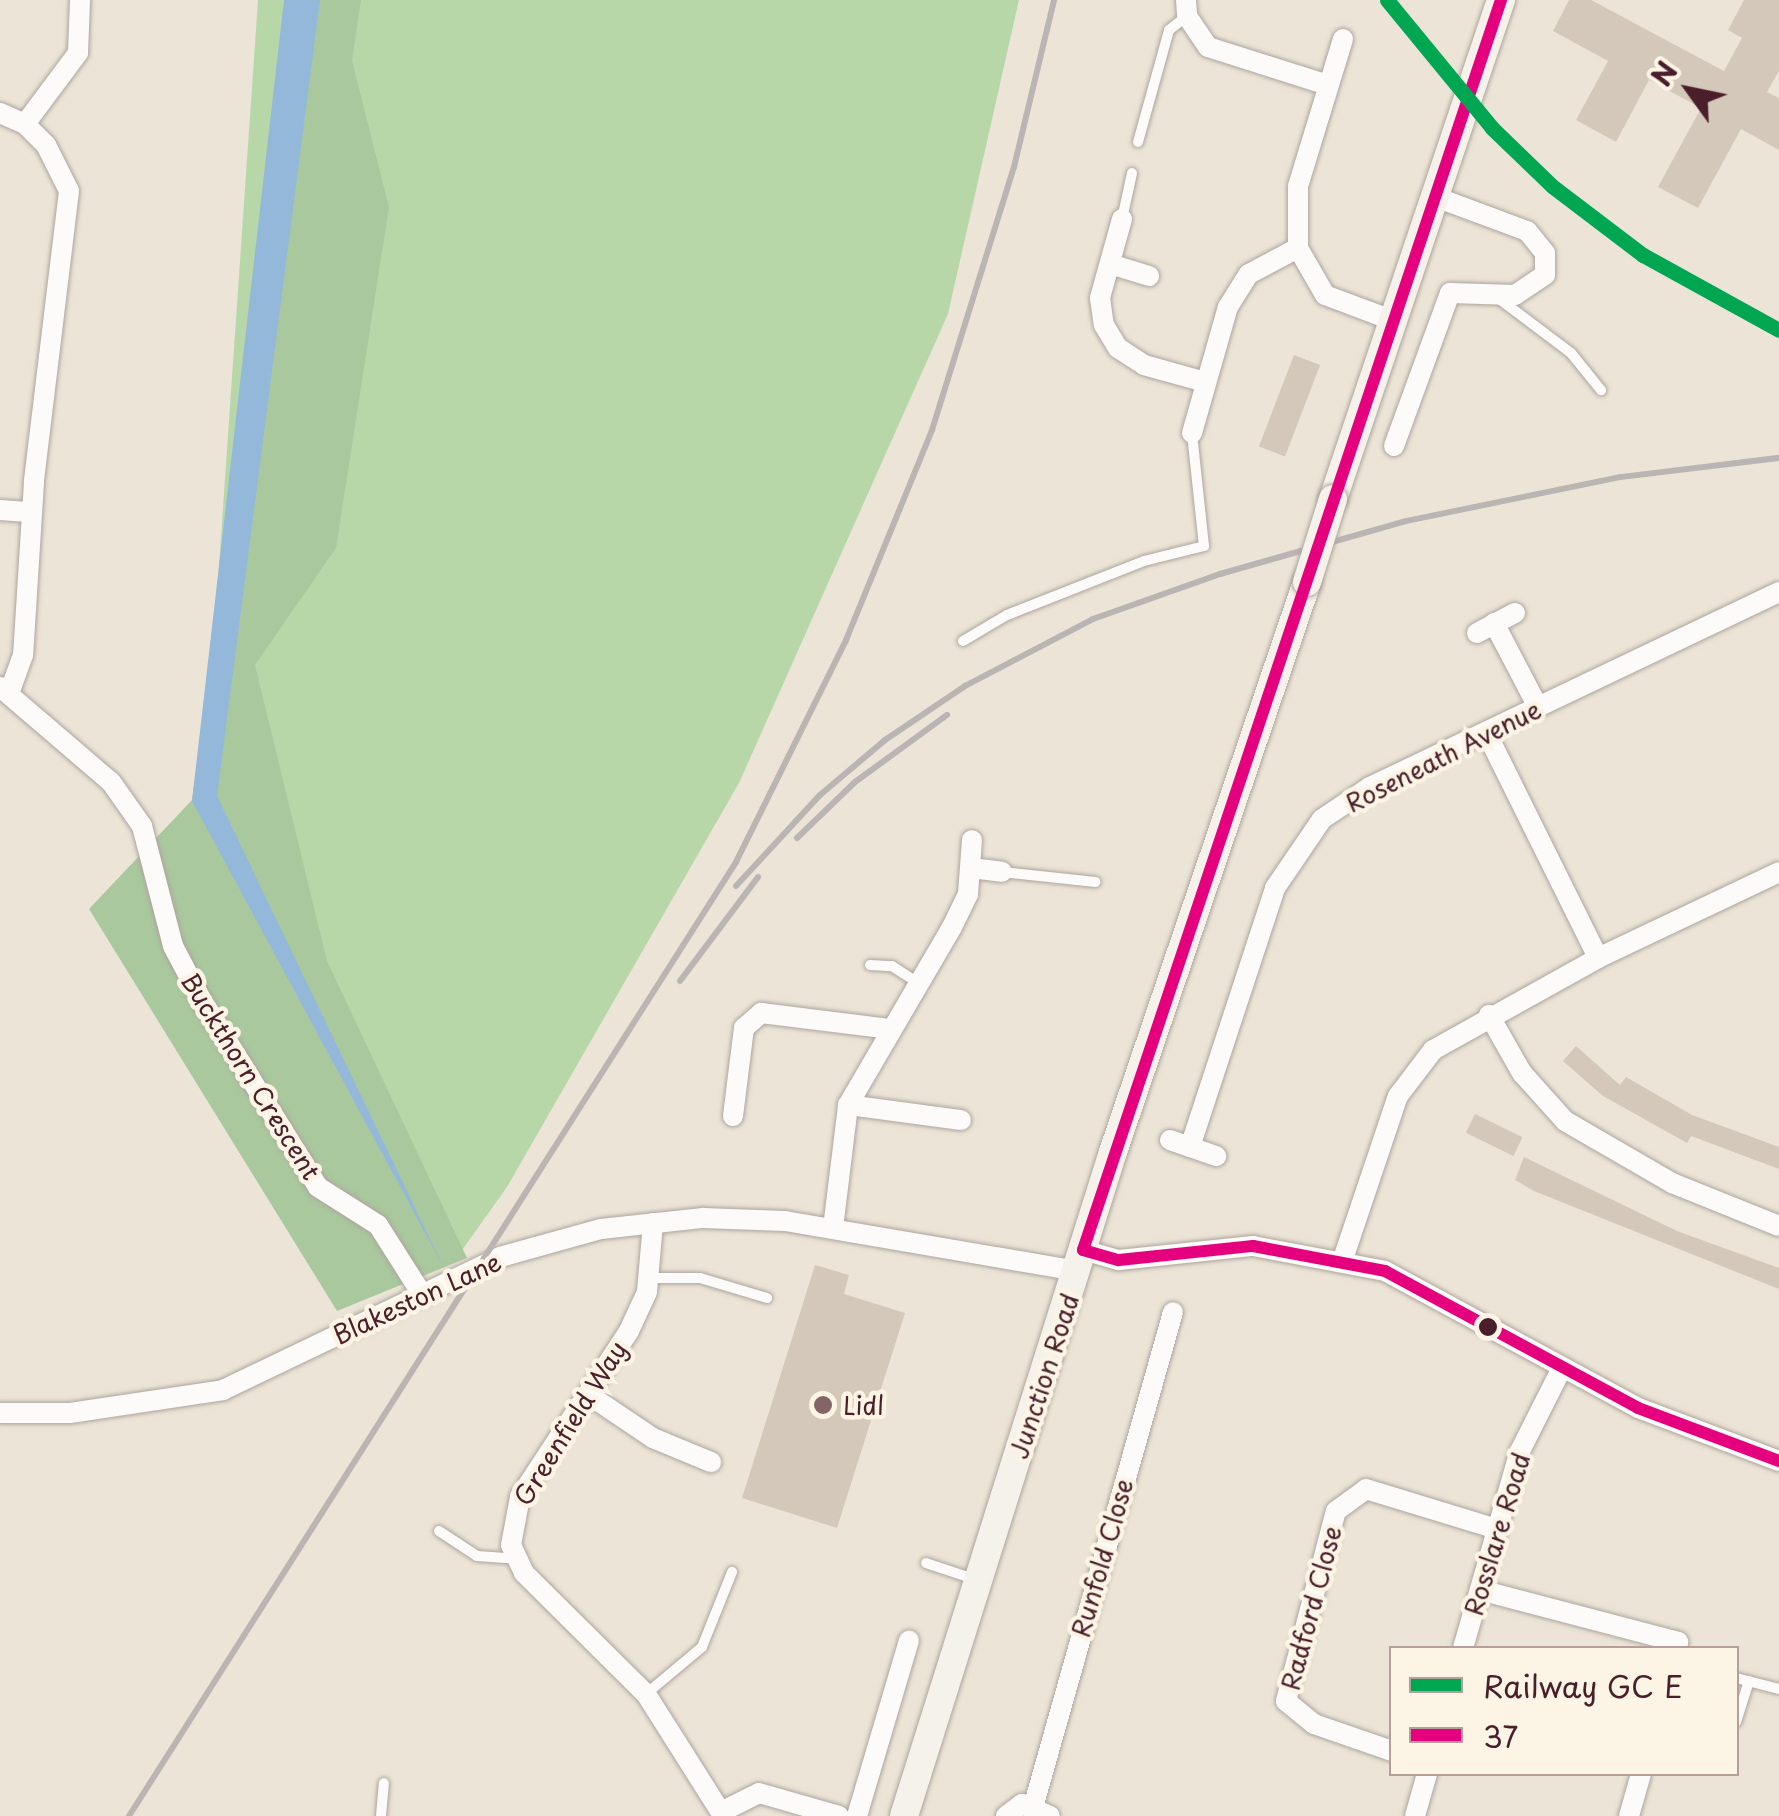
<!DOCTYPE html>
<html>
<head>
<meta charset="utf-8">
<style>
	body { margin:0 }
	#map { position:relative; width:1779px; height:1816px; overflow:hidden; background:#ece5d7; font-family:"Playpen Sans",sans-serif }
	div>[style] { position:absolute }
	.green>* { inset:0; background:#b8d7a8 }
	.forest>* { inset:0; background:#a9c89e }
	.water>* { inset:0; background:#94b8da }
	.building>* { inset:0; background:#d3c8b9; transform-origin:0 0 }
	.roads { filter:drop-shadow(0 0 2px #aea49e) drop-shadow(0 0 2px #aea49e) }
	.lane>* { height:10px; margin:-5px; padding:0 5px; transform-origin:5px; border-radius:5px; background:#fcfbf9 }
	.street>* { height:20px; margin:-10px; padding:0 10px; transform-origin:10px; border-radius:10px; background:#fcfbf9 }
	.secondary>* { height:28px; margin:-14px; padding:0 14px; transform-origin:14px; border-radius:14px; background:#f5f2eb }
	.rail>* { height:6px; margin:-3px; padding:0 3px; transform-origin:3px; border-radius:3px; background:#bab4b3 }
	.bridges { filter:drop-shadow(0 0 2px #aea49e) drop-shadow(0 0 2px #aea49e) }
	.secondary-bridge>* { height:28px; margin:-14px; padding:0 14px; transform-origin:14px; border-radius:14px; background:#f5f2eb }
	.bus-1>* { height:12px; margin:-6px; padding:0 6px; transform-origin:6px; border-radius:6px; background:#e5007d }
	.rail-1>* { height:15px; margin:-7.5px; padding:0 7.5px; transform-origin:7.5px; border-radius:7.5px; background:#00a651 }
	.dots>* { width:28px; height:28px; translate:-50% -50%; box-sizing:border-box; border:5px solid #fcf5e5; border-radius:50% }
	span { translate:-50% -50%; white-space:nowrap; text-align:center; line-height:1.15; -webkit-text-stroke:9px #fcf5e5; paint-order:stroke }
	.street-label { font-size:25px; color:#4a1f2b }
	.poi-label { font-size:25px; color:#4a1f2b }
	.left { translate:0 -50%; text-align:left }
	.legend { position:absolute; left:1389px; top:1646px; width:350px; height:130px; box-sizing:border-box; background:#fcf5e5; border:2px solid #b59f9b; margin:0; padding:12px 18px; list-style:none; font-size:30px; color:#4a1f2b }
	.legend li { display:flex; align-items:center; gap:20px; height:50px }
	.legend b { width:50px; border:2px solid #b59f9b }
	.north { position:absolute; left:1639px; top:40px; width:100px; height:100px; -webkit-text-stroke:8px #fcf5e5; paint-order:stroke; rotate:303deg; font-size:28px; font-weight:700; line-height:40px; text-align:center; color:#4a1f2b }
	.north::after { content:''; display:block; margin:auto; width:35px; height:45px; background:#4a1f2b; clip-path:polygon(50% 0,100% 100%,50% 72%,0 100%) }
</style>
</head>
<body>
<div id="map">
	<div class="green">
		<div style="clip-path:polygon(258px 0,1019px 0,948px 314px,739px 783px,507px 1187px,455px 1260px,203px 798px)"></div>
	</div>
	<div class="forest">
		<div style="clip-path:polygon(300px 0,361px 0,352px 61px,389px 207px,336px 548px,255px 665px,327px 961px,467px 1258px,337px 1311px,89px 909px,192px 800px)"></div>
	</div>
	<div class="water">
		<div style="clip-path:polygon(284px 0,320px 0,217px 796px,444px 1268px,192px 801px)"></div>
	</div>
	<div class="building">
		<div style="clip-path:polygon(1569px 0,1591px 0,1724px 71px,1742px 38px,1728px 30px,1744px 0,1779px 0,1779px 71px,1767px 92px,1779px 98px,1779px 150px,1741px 129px,1698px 208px,1658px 187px,1701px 108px,1649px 80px,1616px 142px,1576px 120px,1608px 61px,1553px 31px)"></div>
		<div style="left:1294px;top:355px;width:28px;height:98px;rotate:21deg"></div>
		<div style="clip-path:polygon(1576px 1046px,1620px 1085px,1626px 1077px,1692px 1115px,1779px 1147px,1779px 1169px,1691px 1136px,1687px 1143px,1603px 1096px,1563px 1061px)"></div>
		<div style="left:1475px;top:1114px;width:53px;height:21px;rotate:26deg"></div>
		<div style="clip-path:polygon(1524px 1157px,1677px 1231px,1779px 1268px,1779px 1289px,1534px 1191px,1515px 1180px)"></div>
		<div style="clip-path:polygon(815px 1265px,849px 1275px,844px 1294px,905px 1313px,837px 1528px,742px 1498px)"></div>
	</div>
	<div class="roads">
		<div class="lane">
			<div style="left:1138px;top:142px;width:116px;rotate:-74.5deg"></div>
			<div style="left:1169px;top:30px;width:23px;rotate:-38deg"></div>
			<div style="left:1122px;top:219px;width:47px;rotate:-77.7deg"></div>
			<div style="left:1498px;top:298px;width:91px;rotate:37deg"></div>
			<div style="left:1571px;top:353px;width:48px;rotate:51deg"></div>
			<div style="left:963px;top:641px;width:51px;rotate:-30.6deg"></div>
			<div style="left:1007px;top:615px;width:147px;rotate:-21.5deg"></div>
			<div style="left:1144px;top:561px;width:62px;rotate:-14deg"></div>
			<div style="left:1204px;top:546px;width:114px;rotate:-96.1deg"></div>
			<div style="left:1002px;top:872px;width:94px;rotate:6.1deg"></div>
			<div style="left:870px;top:965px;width:22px;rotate:3deg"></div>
			<div style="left:892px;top:966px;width:31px;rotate:33deg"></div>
			<div style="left:650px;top:1278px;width:50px"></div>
			<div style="left:700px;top:1278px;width:70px;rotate:16.6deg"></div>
			<div style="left:439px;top:1531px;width:45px;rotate:33.3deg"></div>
			<div style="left:477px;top:1556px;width:39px;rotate:4deg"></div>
			<div style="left:926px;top:1563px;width:54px;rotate:18.4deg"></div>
			<div style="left:1736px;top:1678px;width:44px;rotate:14.3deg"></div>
			<div style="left:646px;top:1694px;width:73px;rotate:-40deg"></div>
			<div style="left:702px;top:1647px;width:81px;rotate:-68.2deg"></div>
			<div style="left:1736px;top:1722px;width:43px;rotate:-72.4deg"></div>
			<div style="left:381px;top:1816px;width:33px;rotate:-85deg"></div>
		</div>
		<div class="street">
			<div style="left:1186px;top:0;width:16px;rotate:86deg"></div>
			<div style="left:1187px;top:16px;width:37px;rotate:56deg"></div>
			<div style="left:1208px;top:47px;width:126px;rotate:17.6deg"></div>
			<div style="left:1343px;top:39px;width:154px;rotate:107deg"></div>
			<div style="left:1298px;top:186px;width:62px;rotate:90deg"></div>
			<div style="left:1298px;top:248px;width:54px;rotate:60.1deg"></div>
			<div style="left:1325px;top:295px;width:68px;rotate:20.6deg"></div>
			<div style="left:0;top:113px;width:27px;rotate:24deg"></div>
			<div style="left:25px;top:124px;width:30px;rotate:45deg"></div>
			<div style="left:46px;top:145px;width:51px;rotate:63.4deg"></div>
			<div style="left:69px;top:191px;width:293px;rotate:96.9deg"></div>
			<div style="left:34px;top:482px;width:173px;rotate:93.6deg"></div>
			<div style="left:23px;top:655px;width:38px;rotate:110deg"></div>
			<div style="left:25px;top:124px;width:89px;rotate:-53.3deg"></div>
			<div style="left:78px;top:53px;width:53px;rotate:-87.8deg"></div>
			<div style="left:1122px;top:219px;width:82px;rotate:105.6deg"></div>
			<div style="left:1100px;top:298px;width:27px;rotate:82deg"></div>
			<div style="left:1104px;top:325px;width:27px;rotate:59deg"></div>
			<div style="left:1118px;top:348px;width:31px;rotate:33deg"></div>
			<div style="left:1144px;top:365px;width:63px;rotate:15.6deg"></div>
			<div style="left:1110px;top:264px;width:41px;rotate:17.1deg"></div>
			<div style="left:1192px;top:433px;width:131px;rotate:-74.1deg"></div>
			<div style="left:1228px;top:307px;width:39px;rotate:-58deg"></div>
			<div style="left:1249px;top:274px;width:55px;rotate:-28deg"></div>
			<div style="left:1394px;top:446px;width:163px;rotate:-69.9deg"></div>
			<div style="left:1450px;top:293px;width:65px;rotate:1.8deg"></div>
			<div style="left:1515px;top:295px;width:36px;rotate:-34deg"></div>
			<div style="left:1545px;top:275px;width:22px;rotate:-90deg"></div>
			<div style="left:1545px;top:253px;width:28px;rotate:-129deg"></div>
			<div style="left:1527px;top:231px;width:100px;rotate:-159.6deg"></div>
			<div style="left:0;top:510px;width:31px;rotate:4deg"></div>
			<div style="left:1494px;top:623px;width:95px;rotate:62.4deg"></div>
			<div style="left:1477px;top:633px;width:43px;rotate:-27.8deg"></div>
			<div style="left:0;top:687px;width:146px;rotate:40.6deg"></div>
			<div style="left:111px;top:782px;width:54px;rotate:54.8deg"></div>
			<div style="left:142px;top:826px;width:124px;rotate:75.5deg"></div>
			<div style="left:173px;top:946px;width:60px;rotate:62.2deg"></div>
			<div style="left:201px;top:999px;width:221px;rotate:58.1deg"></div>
			<div style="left:318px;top:1187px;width:71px;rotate:32.3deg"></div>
			<div style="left:378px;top:1225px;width:84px;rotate:57.6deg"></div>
			<div style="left:1487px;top:734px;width:250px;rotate:63.6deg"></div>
			<div style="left:971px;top:868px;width:31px;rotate:7deg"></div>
			<div style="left:1489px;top:1015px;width:67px;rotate:60.4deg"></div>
			<div style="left:1522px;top:1073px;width:64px;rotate:48.1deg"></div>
			<div style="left:1565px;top:1121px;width:124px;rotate:30.1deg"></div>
			<div style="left:1672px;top:1183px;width:115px;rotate:21.9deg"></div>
			<div style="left:848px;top:1105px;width:114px;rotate:7.6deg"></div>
			<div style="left:733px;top:1116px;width:89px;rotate:-82.9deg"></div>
			<div style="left:744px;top:1028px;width:23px;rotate:-41deg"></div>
			<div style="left:761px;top:1013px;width:129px;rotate:7.1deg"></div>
			<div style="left:1170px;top:1140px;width:49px;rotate:19.2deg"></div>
			<div style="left:1190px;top:1147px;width:273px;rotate:-71.8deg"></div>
			<div style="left:1275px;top:888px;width:83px;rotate:-55.7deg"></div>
			<div style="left:1322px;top:819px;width:58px;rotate:-33.7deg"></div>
			<div style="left:1370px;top:787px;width:453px;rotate:-25.5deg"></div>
			<div style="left:653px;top:1223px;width:69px;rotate:95deg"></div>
			<div style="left:647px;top:1292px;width:43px;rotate:114.8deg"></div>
			<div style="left:629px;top:1331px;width:199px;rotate:123.3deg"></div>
			<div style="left:520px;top:1497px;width:49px;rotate:100.6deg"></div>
			<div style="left:511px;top:1545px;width:31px;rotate:65deg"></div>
			<div style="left:524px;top:1573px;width:172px;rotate:44.8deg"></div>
			<div style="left:646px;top:1694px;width:144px;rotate:57.7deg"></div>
			<div style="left:833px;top:1228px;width:124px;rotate:-83deg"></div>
			<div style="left:848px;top:1105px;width:206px;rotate:-59.7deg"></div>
			<div style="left:952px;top:927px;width:37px;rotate:-64deg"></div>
			<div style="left:968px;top:894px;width:54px;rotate:-85.8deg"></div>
			<div style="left:1083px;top:1250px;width:37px;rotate:16deg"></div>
			<div style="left:1119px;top:1260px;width:135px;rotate:-6deg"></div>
			<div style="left:1253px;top:1246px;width:134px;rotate:10.7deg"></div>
			<div style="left:1385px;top:1271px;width:288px;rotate:28.4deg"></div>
			<div style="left:1638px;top:1408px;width:151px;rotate:20.6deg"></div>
			<div style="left:1343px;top:1259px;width:172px;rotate:-71.4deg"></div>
			<div style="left:1398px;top:1096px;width:58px;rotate:-52.7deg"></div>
			<div style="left:1433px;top:1050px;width:189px;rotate:-29.1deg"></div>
			<div style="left:1598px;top:958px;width:200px;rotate:-25.4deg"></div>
			<div style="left:589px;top:1395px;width:77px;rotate:33.9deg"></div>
			<div style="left:653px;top:1438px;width:63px;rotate:22.5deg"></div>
			<div style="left:0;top:1413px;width:70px"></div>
			<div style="left:70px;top:1413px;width:155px;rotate:-8.5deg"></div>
			<div style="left:223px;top:1390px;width:307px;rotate:-25.6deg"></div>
			<div style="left:500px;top:1257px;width:105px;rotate:-15.5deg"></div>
			<div style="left:601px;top:1229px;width:103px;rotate:-6.2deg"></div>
			<div style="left:703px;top:1218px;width:82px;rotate:2.1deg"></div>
			<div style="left:785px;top:1221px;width:296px;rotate:9.7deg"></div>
			<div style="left:1480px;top:1590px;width:205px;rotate:14.7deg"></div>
			<div style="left:1678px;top:1642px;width:6px;rotate:99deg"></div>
			<div style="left:1463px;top:1648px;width:205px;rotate:-73.9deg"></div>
			<div style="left:1520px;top:1451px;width:93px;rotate:-63.2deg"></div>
			<div style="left:1392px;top:1751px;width:83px;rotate:-160.9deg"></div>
			<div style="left:1314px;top:1724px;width:36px;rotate:-141deg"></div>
			<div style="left:1286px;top:1701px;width:196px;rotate:-75.3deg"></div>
			<div style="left:1336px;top:1511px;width:37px;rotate:-36deg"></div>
			<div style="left:1366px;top:1489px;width:137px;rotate:17deg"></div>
			<div style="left:1034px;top:1804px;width:511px;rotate:-74.22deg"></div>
			<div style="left:721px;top:1812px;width:42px;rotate:-26.6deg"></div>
			<div style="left:759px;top:1793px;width:83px;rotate:16deg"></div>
			<div style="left:857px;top:1816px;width:183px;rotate:-73.5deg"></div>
			<div style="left:1006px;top:1816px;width:20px;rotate:-37deg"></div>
			<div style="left:1022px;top:1804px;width:30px;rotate:23deg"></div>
			<div style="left:1415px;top:1816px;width:44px;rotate:-74.1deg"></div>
			<div style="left:1629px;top:1816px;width:44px;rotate:-74.1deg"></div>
		</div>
		<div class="secondary">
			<div style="left:1333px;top:499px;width:527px;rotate:-71.39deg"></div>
			<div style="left:904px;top:1816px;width:696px;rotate:-72.53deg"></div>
			<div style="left:1113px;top:1152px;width:602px;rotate:-71.2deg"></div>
		</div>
	</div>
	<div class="rail">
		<div style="left:797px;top:838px;width:81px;rotate:-44deg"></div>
		<div style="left:855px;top:782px;width:114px;rotate:-36.1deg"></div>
		<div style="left:736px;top:886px;width:124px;rotate:-47.3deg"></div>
		<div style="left:820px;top:795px;width:85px;rotate:-40.2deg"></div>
		<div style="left:885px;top:740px;width:97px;rotate:-34deg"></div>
		<div style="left:965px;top:686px;width:144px;rotate:-27.6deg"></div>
		<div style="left:1093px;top:619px;width:135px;rotate:-19.5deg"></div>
		<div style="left:1220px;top:574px;width:193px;rotate:-15.9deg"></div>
		<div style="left:1406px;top:521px;width:219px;rotate:-11.6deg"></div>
		<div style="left:1621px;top:477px;width:159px;rotate:-6.9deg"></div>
		<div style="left:680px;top:981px;width:130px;rotate:-53.1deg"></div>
		<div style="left:129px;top:1816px;width:1131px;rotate:-57.53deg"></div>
		<div style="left:736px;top:862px;width:248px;rotate:-63.6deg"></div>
		<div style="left:846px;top:640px;width:227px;rotate:-67.7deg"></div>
		<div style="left:932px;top:430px;width:275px;rotate:-72.7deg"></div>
		<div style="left:1014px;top:167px;width:172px;rotate:-76.5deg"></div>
	</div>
	<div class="bridges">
		<div class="secondary-bridge">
			<div style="left:1307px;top:582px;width:87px;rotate:-72.6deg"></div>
		</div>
	</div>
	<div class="bus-1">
		<div style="left:1083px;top:1250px;width:1318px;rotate:-71.51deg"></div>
		<div style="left:1083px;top:1250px;width:37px;rotate:16deg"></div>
		<div style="left:1119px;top:1260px;width:135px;rotate:-6deg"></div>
		<div style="left:1253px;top:1246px;width:134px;rotate:10.7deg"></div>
		<div style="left:1385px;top:1271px;width:288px;rotate:28.4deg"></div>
		<div style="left:1638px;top:1408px;width:151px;rotate:20.6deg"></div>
	</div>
	<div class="rail-1">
		<div style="left:1387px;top:0;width:166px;rotate:50.6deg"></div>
		<div style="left:1492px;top:128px;width:83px;rotate:44deg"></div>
		<div style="left:1552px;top:186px;width:114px;rotate:37.2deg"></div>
		<div style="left:1643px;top:255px;width:155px;rotate:28.9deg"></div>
	</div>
	<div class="dots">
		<div style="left:1488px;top:1327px;background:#4a1f2b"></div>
		<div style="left:823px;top:1405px;background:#836467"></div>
	</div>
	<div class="street-label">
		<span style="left:1443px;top:756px;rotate:-27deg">Roseneath Avenue</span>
		<span style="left:251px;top:1076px;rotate:58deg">Buckthorn Crescent</span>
		<span style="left:417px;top:1298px;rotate:-25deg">Blakeston Lane</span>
		<span style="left:1044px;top:1376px;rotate:-72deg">Junction Road</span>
		<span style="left:570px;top:1423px;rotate:-58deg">Greenfield Way</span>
		<span style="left:1497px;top:1534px;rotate:-73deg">Rosslare Road</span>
		<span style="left:1102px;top:1558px;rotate:-74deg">Runfold Close</span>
		<span style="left:1311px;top:1608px;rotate:-75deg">Radford Close</span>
	</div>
	<div class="poi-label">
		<span class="left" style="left:843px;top:1405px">Lidl</span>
	</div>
	<ul class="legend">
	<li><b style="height:12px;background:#00a651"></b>Railway GC E</li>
	<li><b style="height:12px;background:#e5007d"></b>37</li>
	</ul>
	<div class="north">N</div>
</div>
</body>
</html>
